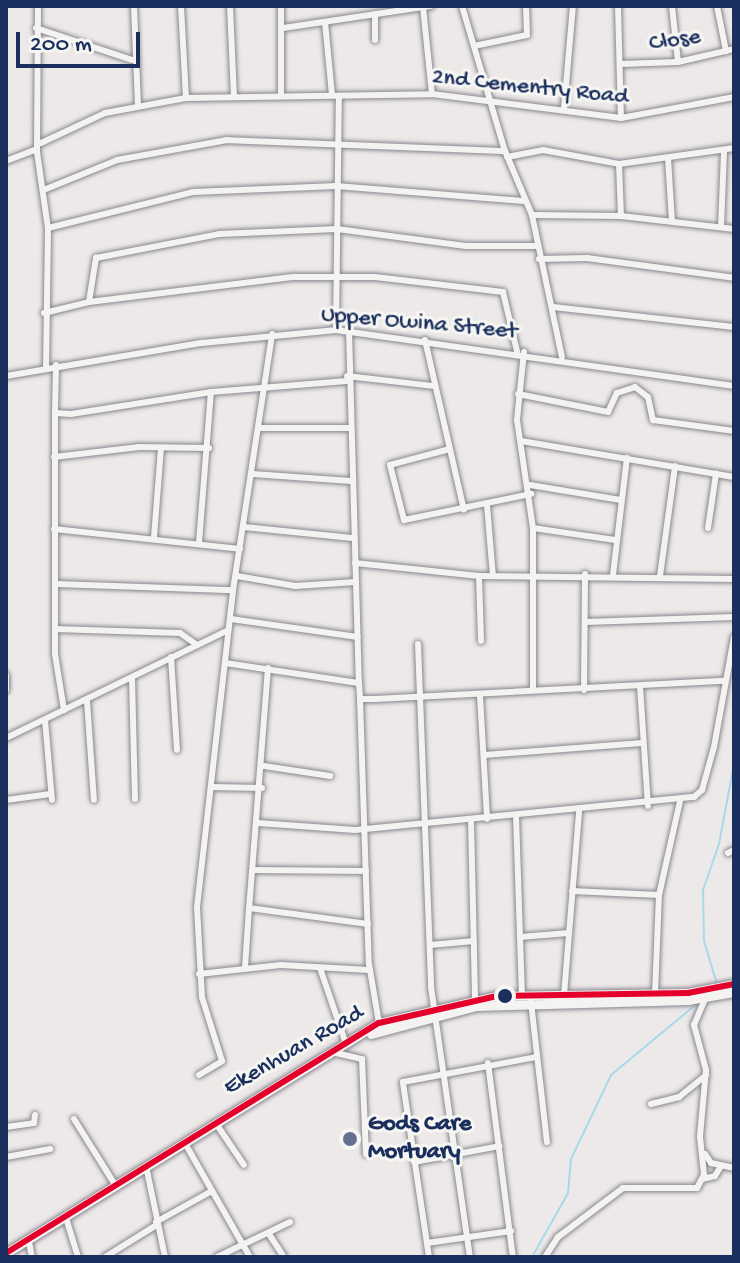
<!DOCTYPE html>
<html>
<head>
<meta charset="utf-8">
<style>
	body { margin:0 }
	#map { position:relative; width:740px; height:1263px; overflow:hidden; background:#eee9e9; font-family:"Gochi Hand",sans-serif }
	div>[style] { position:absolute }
	.stream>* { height:2px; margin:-1px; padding:0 1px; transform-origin:1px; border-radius:1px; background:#a7dae8 }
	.roads { filter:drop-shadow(0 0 2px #868890) drop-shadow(0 0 2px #868890) }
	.minor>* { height:6px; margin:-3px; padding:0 3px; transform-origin:3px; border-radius:3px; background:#f4f3f2 }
	.major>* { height:9px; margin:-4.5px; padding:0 4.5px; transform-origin:4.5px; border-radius:4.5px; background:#f4f3f2 }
	.bus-1>* { height:6px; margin:-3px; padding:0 3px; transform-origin:3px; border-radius:3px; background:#e4002b }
	.dots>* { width:22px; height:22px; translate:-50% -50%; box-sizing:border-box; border:4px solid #f6f6f2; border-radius:50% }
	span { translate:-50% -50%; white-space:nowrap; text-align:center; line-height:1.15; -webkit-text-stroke:6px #f6f6f2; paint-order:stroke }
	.street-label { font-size:24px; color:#1b2f5e }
	.poi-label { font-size:24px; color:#1b2f5e; font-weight:700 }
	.left { translate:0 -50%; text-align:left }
	.frame { position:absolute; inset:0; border:8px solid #1b2f5e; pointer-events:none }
	.scale { position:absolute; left:16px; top:32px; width:124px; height:36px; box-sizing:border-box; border:4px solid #1b2f5e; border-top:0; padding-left:10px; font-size:24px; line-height:28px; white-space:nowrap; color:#1b2f5e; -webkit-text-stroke:6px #f6f6f2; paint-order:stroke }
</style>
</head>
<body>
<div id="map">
	<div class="stream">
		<div style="left:717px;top:984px;width:45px;rotate:-106.8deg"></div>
		<div style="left:704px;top:941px;width:51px;rotate:-91.1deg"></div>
		<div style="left:703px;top:890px;width:49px;rotate:-70.8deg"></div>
		<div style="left:719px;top:844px;width:81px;rotate:-79.4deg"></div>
		<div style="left:532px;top:1257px;width:73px;rotate:-60.6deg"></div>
		<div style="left:568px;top:1193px;width:34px;rotate:-85deg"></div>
		<div style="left:571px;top:1159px;width:93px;rotate:-64.5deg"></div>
		<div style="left:611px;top:1075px;width:107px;rotate:-39.7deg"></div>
	</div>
	<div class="roads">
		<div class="minor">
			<div style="left:38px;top:6px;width:146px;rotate:90.4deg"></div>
			<div style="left:37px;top:152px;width:77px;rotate:81.8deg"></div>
			<div style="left:48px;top:228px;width:140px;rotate:90.8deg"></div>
			<div style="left:134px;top:6px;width:100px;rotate:87.7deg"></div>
			<div style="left:181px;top:6px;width:92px;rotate:86.9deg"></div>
			<div style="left:230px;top:6px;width:90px;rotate:87.5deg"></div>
			<div style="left:281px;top:6px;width:89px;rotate:90deg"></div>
			<div style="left:462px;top:6px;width:151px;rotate:73.5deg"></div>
			<div style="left:505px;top:151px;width:69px;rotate:67.1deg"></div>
			<div style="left:532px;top:215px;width:145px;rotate:78.1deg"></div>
			<div style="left:618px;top:6px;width:112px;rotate:88.5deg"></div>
			<div style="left:672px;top:6px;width:56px;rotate:83.9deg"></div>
			<div style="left:717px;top:6px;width:46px;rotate:78.7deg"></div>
			<div style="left:423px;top:7px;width:87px;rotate:84.1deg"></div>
			<div style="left:325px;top:22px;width:73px;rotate:84.5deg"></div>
			<div style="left:36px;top:28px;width:101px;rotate:18.4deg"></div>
			<div style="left:283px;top:28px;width:150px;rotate:-8.5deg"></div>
			<div style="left:375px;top:40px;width:26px;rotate:-90deg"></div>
			<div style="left:474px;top:46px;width:54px;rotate:-11.7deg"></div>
			<div style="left:527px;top:35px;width:29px;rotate:-92deg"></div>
			<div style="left:620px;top:64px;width:58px;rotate:-2deg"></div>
			<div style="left:678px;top:62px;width:57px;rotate:-13.1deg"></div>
			<div style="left:564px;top:108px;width:102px;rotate:-85deg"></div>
			<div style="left:41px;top:143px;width:71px;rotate:-25.1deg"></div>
			<div style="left:105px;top:113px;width:82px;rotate:-10.5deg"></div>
			<div style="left:186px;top:98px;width:246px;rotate:-0.9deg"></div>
			<div style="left:432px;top:94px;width:191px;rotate:7.2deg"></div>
			<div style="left:621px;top:118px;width:115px;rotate:-10.5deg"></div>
			<div style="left:507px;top:157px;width:37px;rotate:-11deg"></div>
			<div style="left:543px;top:150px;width:77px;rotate:10.4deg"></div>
			<div style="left:619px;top:164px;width:116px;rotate:-7.9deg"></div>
			<div style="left:668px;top:158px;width:63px;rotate:86.4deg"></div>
			<div style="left:6px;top:161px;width:33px;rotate:-21deg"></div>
			<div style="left:46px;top:189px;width:77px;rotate:-22.2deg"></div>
			<div style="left:117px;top:160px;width:112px;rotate:-10.3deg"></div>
			<div style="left:227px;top:140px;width:278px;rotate:2.3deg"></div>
			<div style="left:532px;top:215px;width:89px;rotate:0.6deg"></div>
			<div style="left:621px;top:216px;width:52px;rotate:-92.2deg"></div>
			<div style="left:621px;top:216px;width:114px;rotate:6.6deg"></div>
			<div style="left:721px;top:227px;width:76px;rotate:-87.7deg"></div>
			<div style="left:48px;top:228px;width:149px;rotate:-13.9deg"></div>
			<div style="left:193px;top:192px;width:143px;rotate:-2.4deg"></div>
			<div style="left:336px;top:186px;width:188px;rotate:4.6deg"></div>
			<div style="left:539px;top:259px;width:48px;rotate:-1.2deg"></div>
			<div style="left:587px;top:258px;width:148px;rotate:7.7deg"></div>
			<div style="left:89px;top:302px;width:45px;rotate:-81deg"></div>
			<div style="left:96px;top:258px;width:125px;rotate:-11deg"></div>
			<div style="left:219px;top:234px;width:118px;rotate:-2.4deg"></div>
			<div style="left:337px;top:229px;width:130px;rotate:7.5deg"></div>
			<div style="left:466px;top:246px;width:69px"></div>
			<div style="left:553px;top:307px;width:182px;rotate:6.3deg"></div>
			<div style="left:44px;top:313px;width:46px;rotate:-13.7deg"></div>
			<div style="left:89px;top:302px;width:207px;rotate:-7deg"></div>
			<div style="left:294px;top:277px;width:81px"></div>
			<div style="left:375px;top:277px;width:129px;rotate:6.7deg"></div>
			<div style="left:503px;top:292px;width:61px;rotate:76.7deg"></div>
			<div style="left:336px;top:330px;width:234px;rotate:-89.3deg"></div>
			<div style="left:349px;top:331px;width:352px;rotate:88.4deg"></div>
			<div style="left:425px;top:340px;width:174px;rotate:77.1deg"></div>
			<div style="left:524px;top:352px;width:68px;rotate:95.9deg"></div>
			<div style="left:517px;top:420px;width:109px;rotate:81.6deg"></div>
			<div style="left:533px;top:528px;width:162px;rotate:90deg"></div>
			<div style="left:56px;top:365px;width:48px;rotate:91.2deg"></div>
			<div style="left:55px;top:413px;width:16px;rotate:4deg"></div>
			<div style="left:71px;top:414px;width:142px;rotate:-8.9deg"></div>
			<div style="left:211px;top:392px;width:136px;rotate:-4.6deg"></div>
			<div style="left:6px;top:376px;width:199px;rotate:-9.6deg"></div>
			<div style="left:202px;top:343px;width:135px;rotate:-5.5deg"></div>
			<div style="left:336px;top:330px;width:402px;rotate:8deg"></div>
			<div style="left:347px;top:376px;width:88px;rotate:6.6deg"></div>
			<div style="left:518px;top:394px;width:92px;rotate:11.3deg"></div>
			<div style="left:608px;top:412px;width:21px;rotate:-65deg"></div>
			<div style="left:617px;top:393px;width:19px;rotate:-18deg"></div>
			<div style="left:635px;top:387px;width:16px;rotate:38deg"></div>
			<div style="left:648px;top:397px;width:24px;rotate:78deg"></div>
			<div style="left:653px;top:420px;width:82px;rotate:7.7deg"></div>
			<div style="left:55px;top:413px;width:241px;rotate:90deg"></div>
			<div style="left:55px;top:654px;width:57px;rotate:80.9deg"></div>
			<div style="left:259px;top:428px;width:91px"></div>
			<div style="left:521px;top:441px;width:216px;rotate:9.6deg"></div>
			<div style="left:450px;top:449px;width:62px;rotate:165.1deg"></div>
			<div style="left:390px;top:465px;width:57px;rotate:75.7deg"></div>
			<div style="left:404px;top:520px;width:130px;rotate:-11.6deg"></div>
			<div style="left:54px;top:457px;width:86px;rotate:-6.7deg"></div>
			<div style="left:139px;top:447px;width:70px;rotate:0.8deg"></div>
			<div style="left:253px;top:474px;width:98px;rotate:4.1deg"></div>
			<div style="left:530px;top:485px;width:92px;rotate:9.4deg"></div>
			<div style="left:487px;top:505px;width:71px;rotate:85.2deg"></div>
			<div style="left:244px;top:527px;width:109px;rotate:5.8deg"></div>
			<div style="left:533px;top:528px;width:83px;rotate:8.3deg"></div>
			<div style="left:708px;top:528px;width:55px;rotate:-81.6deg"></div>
			<div style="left:54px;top:529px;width:187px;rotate:6.1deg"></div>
			<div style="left:154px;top:537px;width:89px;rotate:-85.5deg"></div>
			<div style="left:199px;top:543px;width:151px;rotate:-85.5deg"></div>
			<div style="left:355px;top:563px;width:125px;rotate:6deg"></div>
			<div style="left:479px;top:576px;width:65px;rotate:88.2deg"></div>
			<div style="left:613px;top:575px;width:118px;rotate:-83.2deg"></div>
			<div style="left:237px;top:576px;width:59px;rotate:9.8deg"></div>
			<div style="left:295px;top:586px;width:61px;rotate:-3.8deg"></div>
			<div style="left:479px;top:576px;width:255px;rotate:0.7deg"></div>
			<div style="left:660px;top:576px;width:111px;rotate:-82.2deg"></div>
			<div style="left:57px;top:584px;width:176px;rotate:2deg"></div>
			<div style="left:231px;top:619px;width:128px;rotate:8.1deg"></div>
			<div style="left:585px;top:622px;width:149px;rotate:-1.9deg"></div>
			<div style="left:55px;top:629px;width:125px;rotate:1.8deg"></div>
			<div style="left:180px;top:633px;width:19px;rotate:35deg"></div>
			<div style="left:418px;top:644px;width:343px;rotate:87.8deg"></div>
			<div style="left:431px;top:987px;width:273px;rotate:81.8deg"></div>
			<div style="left:171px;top:657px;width:93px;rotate:86.3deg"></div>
			<div style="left:225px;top:663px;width:135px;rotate:8.5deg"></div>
			<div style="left:359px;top:683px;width:16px;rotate:86deg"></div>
			<div style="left:360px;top:699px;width:15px"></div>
			<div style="left:375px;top:699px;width:349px;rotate:-3deg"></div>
			<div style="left:268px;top:668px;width:241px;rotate:94.5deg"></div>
			<div style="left:249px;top:908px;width:120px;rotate:7.7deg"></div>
			<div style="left:132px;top:678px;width:121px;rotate:88.6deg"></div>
			<div style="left:640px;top:686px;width:120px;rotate:86.2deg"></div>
			<div style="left:6px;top:690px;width:15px;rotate:-90deg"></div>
			<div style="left:584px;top:690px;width:116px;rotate:-89.5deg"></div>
			<div style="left:480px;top:696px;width:123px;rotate:86.7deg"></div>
			<div style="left:360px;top:699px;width:265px;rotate:88.1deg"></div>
			<div style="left:369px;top:964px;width:60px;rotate:80.4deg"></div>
			<div style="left:87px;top:701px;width:99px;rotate:86deg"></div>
			<div style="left:45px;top:720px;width:80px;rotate:85deg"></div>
			<div style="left:6px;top:738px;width:247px;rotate:-25.9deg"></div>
			<div style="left:484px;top:755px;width:159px;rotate:-4.3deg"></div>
			<div style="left:264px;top:766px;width:67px;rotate:8.6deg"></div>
			<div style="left:212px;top:787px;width:50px;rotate:1.1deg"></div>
			<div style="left:6px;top:800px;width:45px;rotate:-7.6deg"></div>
			<div style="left:516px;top:816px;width:179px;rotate:88.1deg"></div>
			<div style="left:471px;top:820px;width:179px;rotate:88.7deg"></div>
			<div style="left:258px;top:823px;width:97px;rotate:4.1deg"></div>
			<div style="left:355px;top:830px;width:341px;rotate:-5.6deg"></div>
			<div style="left:694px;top:797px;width:11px;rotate:-41deg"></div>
			<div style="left:702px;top:790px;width:45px;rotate:-74.4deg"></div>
			<div style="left:714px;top:747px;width:112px;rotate:-79.7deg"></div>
			<div style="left:728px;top:853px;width:7px;rotate:-27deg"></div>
			<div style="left:253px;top:870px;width:113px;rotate:0.5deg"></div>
			<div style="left:572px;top:891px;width:87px;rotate:2.6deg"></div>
			<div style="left:520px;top:937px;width:49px;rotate:-4.7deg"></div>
			<div style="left:430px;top:945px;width:44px;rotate:-5.2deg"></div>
			<div style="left:245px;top:967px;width:59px;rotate:-86.1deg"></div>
			<div style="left:320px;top:968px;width:77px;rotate:71.1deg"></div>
			<div style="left:199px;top:974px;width:82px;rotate:-6.3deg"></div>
			<div style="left:281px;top:965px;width:88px;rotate:3.3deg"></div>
			<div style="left:655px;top:994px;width:99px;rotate:-87.7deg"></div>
			<div style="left:659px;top:895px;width:96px;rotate:-77.4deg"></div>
			<div style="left:564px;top:995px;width:184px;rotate:-85.3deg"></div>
			<div style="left:531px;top:1002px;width:141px;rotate:83.5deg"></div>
			<div style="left:336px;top:1053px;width:27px;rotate:13deg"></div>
			<div style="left:362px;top:1059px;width:95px;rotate:87.6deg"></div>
			<div style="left:488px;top:1063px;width:196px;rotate:82.7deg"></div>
			<div style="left:199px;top:1075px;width:27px;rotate:-31deg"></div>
			<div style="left:222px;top:1061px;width:67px;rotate:-107.4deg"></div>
			<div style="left:202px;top:997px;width:90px;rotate:-93.2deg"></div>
			<div style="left:197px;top:907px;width:319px;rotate:-83.5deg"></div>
			<div style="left:233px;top:590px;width:259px;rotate:-81.3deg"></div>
			<div style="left:651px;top:1104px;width:29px;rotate:-14deg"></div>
			<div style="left:679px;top:1097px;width:35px;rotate:-39deg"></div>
			<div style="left:74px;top:1119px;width:75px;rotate:58deg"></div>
			<div style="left:217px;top:1125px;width:48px;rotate:56deg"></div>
			<div style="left:6px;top:1127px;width:28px;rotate:-8deg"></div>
			<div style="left:34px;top:1123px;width:8px;rotate:-83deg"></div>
			<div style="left:186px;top:1145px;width:129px;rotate:60.3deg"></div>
			<div style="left:705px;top:1154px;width:11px;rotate:56deg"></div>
			<div style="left:711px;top:1163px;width:24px;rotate:12deg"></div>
			<div style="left:6px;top:1157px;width:45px;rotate:-10.3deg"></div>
			<div style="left:414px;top:1162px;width:87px;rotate:-10.5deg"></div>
			<div style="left:146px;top:1166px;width:93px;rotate:78.2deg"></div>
			<div style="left:702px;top:1179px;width:13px;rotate:-13deg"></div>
			<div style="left:715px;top:1176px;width:12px;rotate:-59deg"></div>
			<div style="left:66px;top:1218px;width:41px;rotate:72.9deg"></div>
			<div style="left:156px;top:1222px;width:64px;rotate:-29deg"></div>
			<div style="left:269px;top:1234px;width:27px;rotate:57deg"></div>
			<div style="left:29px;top:1242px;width:15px;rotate:79deg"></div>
			<div style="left:427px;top:1243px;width:85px;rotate:-8.1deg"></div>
			<div style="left:105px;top:1257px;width:59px;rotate:-31.8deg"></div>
			<div style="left:217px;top:1257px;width:81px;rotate:-25.6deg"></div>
			<div style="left:429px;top:1257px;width:177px;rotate:-98.5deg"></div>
			<div style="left:403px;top:1082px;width:135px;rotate:-10.6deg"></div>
			<div style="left:545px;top:1257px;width:24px;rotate:-57deg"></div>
			<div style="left:558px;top:1237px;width:81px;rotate:-37deg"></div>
			<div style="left:623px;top:1188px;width:74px"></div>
			<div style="left:697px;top:1188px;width:15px;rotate:-62deg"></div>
			<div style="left:704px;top:1175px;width:39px;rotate:-96deg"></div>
			<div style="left:700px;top:1136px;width:66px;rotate:-84.8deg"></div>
			<div style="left:706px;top:1070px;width:47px;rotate:-104.9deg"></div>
			<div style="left:694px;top:1025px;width:28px;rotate:-67deg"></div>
		</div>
		<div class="major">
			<div style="left:371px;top:1034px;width:109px;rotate:-14.9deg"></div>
			<div style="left:476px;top:1006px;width:212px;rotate:-1.6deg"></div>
			<div style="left:688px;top:1000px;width:47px;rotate:-9.9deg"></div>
			<div style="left:6px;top:1253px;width:438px;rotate:-31.7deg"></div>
			<div style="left:379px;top:1023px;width:121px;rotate:-12.9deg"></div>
			<div style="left:497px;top:996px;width:191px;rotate:-0.9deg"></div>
			<div style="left:688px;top:993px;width:47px;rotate:-11.1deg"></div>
		</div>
	</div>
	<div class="bus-1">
		<div style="left:6px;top:1253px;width:438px;rotate:-31.7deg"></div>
		<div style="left:379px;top:1023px;width:121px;rotate:-12.9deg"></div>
		<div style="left:497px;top:996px;width:191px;rotate:-0.9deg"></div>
		<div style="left:688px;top:993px;width:47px;rotate:-11.1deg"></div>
	</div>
	<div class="dots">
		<div style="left:505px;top:996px;background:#1b2f5e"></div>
		<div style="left:350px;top:1139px;background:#65708f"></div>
	</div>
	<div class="street-label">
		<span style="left:675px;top:41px;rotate:-8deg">Close</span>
		<span style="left:530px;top:88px;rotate:6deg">2nd Cementry Road</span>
		<span style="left:419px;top:324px;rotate:5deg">Upper Owina Street</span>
		<span style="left:294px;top:1051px;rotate:-30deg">Ekenhuan Road</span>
	</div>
	<div class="poi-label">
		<span class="left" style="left:368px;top:1139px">Gods Care<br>Mortuary</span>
	</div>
	<div class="frame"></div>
	<div class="scale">200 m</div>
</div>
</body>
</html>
